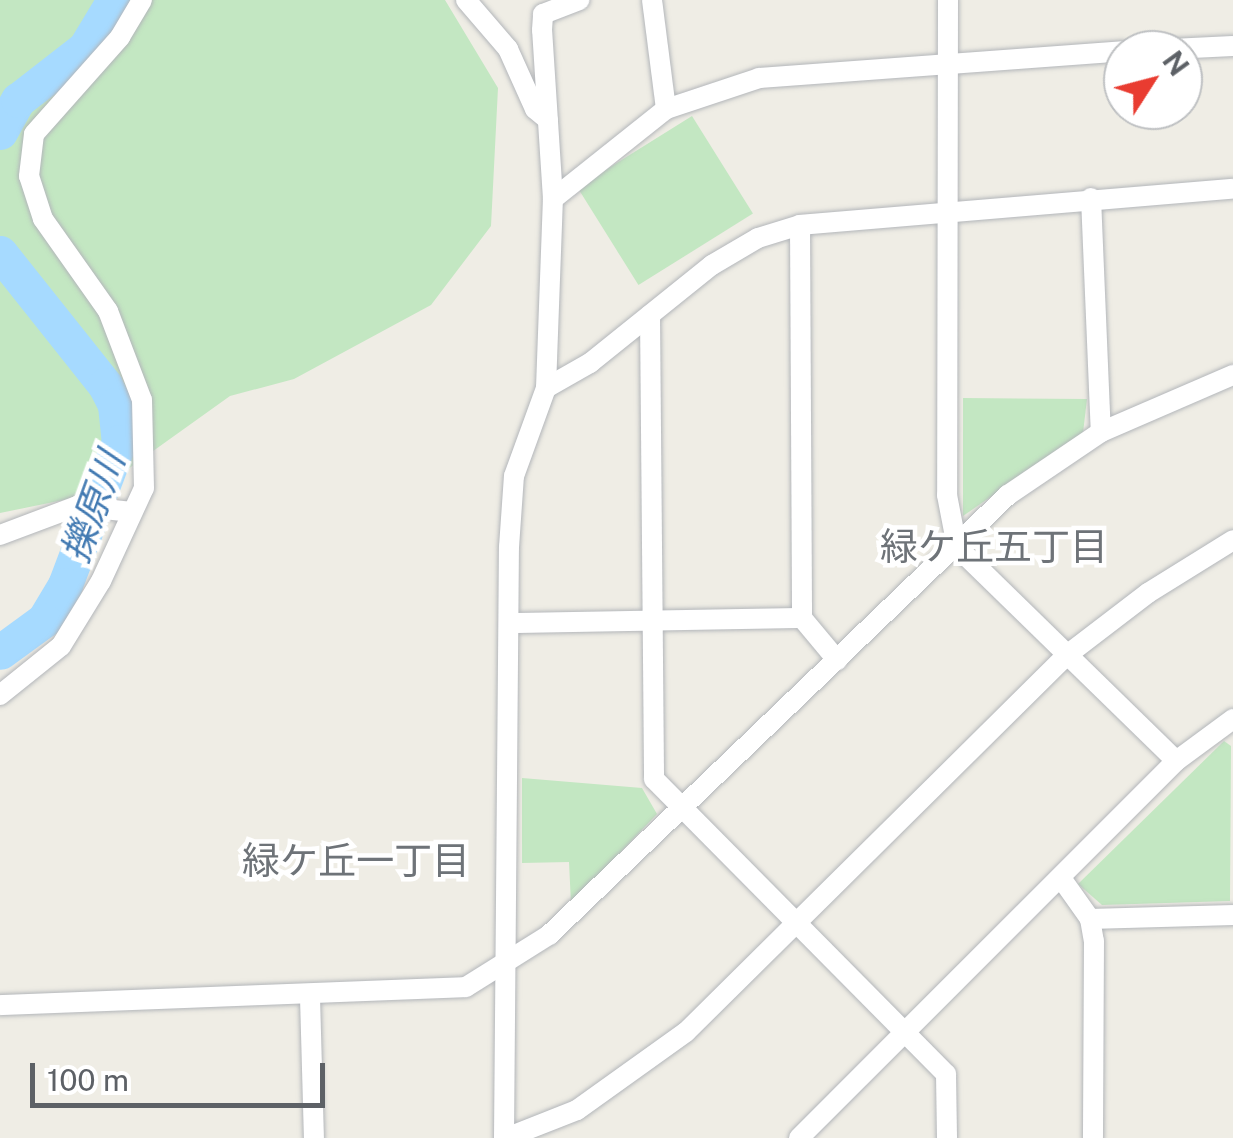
<!DOCTYPE html>
<html>
<head>
<meta charset="utf-8">
<style>
	body { margin:0 }
	#map { position:relative; width:1233px; height:1138px; overflow:hidden; background:#efede5; font-family:"Public Sans","Noto Sans JP",sans-serif }
	div>[style] { position:absolute }
	.green>* { inset:0; background:#c3e7c2; transform-origin:0 0 }
	.river>* { height:35px; margin:-17.5px; padding:0 17.5px; transform-origin:17.5px; border-radius:17.5px; background:#a6daff }
	.roads { filter:drop-shadow(0 0 2px #b3b6ba) drop-shadow(0 0 2px #b3b6ba) }
	.minor>* { height:20px; margin:-10px; padding:0 10px; transform-origin:10px; border-radius:10px; background:#fff }
	span { translate:-50% -50%; white-space:nowrap; text-align:center; line-height:1.15; -webkit-text-stroke:9px #fff; paint-order:stroke }
	.water-label { font-size:38px; color:#427ab2; font-style:italic }
	.neighbourhood-label { font-size:38px; color:#6e7378 }
	.north { position:absolute; left:1103px; top:30px; width:100px; height:100px; box-sizing:border-box; background:#fff; border:2px solid #bec0c2; border-radius:50%; rotate:54deg; font-size:28px; font-weight:700; line-height:40px; text-align:center; color:#5d6166 }
	.north::after { content:''; display:block; margin:auto; width:35px; height:45px; background:#e93c31; clip-path:polygon(50% 0,100% 100%,50% 72%,0 100%) }
	.scale { position:absolute; left:30px; top:1063px; width:295px; height:45px; box-sizing:border-box; border:5px solid #5d6166; border-top:0; padding-left:12px; font-size:30px; line-height:35px; white-space:nowrap; color:#5d6166; -webkit-text-stroke:8px #fff; paint-order:stroke }
</style>
</head>
<body>
<div id="map">
	<div class="green">
		<div style="clip-path:polygon(0 0,445px 0,498px 88px,491px 226px,431px 305px,294px 379px,230px 396px,93px 494px,0 513px)"></div>
		<div style="left:692px;top:116px;width:115px;height:135px;rotate:58deg"></div>
		<div style="clip-path:polygon(963px 398px,1087px 399px,1083px 433px,963px 516px)"></div>
		<div style="clip-path:polygon(1224px 741px,1231px 746px,1230px 901px,1102px 905px,1078px 884px)"></div>
		<div style="clip-path:polygon(522px 778px,642px 788px,657px 814px,571px 904px,569px 862px,522px 863px)"></div>
	</div>
	<div class="river">
		<div style="left:0;top:132px;width:37px;rotate:-61deg"></div>
		<div style="left:18px;top:100px;width:85px;rotate:-37.8deg"></div>
		<div style="left:85px;top:48px;width:56px;rotate:-58.9deg"></div>
		<div style="left:0;top:253px;width:169px;rotate:51.5deg"></div>
		<div style="left:105px;top:385px;width:22px;rotate:63deg"></div>
		<div style="left:115px;top:405px;width:37px;rotate:84deg"></div>
		<div style="left:119px;top:442px;width:153px;rotate:110.7deg"></div>
		<div style="left:65px;top:585px;width:41px;rotate:121deg"></div>
		<div style="left:44px;top:620px;width:54px;rotate:144deg"></div>
	</div>
	<div class="roads">
		<div class="minor">
			<div style="left:466px;top:0;width:65px;rotate:49.4deg"></div>
			<div style="left:508px;top:49px;width:66px;rotate:65.8deg"></div>
			<div style="left:535px;top:109px;width:17px;rotate:40deg"></div>
			<div style="left:652px;top:0;width:110px;rotate:82.7deg"></div>
			<div style="left:948px;top:0;width:495px;rotate:90.1deg"></div>
			<div style="left:947px;top:495px;width:53px;rotate:79.1deg"></div>
			<div style="left:957px;top:547px;width:306px;rotate:44.3deg"></div>
			<div style="left:1151px;top:50px;width:82px;rotate:-2.8deg"></div>
			<div style="left:1091px;top:198px;width:234px;rotate:87.6deg"></div>
			<div style="left:553px;top:199px;width:144px;rotate:-38.5deg"></div>
			<div style="left:666px;top:109px;width:98px;rotate:-18.4deg"></div>
			<div style="left:759px;top:78px;width:365px;rotate:-4.2deg"></div>
			<div style="left:800px;top:225px;width:393px;rotate:89.7deg"></div>
			<div style="left:802px;top:618px;width:55px;rotate:50.2deg"></div>
			<div style="left:650px;top:315px;width:464px;rotate:89.5deg"></div>
			<div style="left:654px;top:779px;width:415px;rotate:45.3deg"></div>
			<div style="left:946px;top:1074px;width:64px;rotate:89.1deg"></div>
			<div style="left:546px;top:388px;width:51px;rotate:-29.6deg"></div>
			<div style="left:590px;top:363px;width:156px;rotate:-38.8deg"></div>
			<div style="left:712px;top:265px;width:53px;rotate:-30.4deg"></div>
			<div style="left:758px;top:238px;width:44px;rotate:-17.2deg"></div>
			<div style="left:800px;top:225px;width:434px;rotate:-4.8deg"></div>
			<div style="left:0;top:535px;width:82px;rotate:-20.6deg"></div>
			<div style="left:77px;top:506px;width:55px;rotate:6.2deg"></div>
			<div style="left:513px;top:623px;width:289px;rotate:-1deg"></div>
			<div style="left:0;top:695px;width:78px;rotate:-38.8deg"></div>
			<div style="left:61px;top:646px;width:76px;rotate:-58.4deg"></div>
			<div style="left:101px;top:581px;width:102px;rotate:-65.2deg"></div>
			<div style="left:144px;top:488px;width:88px;rotate:-91.3deg"></div>
			<div style="left:142px;top:400px;width:95px;rotate:-110.9deg"></div>
			<div style="left:108px;top:311px;width:113px;rotate:-125.2deg"></div>
			<div style="left:43px;top:219px;width:45px;rotate:-108deg"></div>
			<div style="left:29px;top:176px;width:42px;rotate:-83.2deg"></div>
			<div style="left:34px;top:134px;width:130px;rotate:-48.4deg"></div>
			<div style="left:120px;top:37px;width:43px;rotate:-59.3deg"></div>
			<div style="left:1061px;top:878px;width:50px;rotate:54.7deg"></div>
			<div style="left:1090px;top:919px;width:22px;rotate:80deg"></div>
			<div style="left:1094px;top:941px;width:197px;rotate:90.3deg"></div>
			<div style="left:1090px;top:919px;width:143px;rotate:-1.6deg"></div>
			<div style="left:310px;top:997px;width:141px;rotate:88.4deg"></div>
			<div style="left:0;top:1005px;width:466px;rotate:-2.2deg"></div>
			<div style="left:466px;top:987px;width:98px;rotate:-32.1deg"></div>
			<div style="left:549px;top:935px;width:636px;rotate:-43.79deg"></div>
			<div style="left:1008px;top:495px;width:112px;rotate:-34.1deg"></div>
			<div style="left:1101px;top:432px;width:144px;rotate:-23.4deg"></div>
			<div style="left:504px;top:1138px;width:591px;rotate:-89.52deg"></div>
			<div style="left:509px;top:547px;width:71px;rotate:-86deg"></div>
			<div style="left:514px;top:476px;width:94px;rotate:-70deg"></div>
			<div style="left:546px;top:388px;width:189px;rotate:-87.9deg"></div>
			<div style="left:553px;top:199px;width:169px;rotate:-93.7deg"></div>
			<div style="left:542px;top:30px;width:16px;rotate:-86deg"></div>
			<div style="left:543px;top:14px;width:39px;rotate:-21deg"></div>
			<div style="left:506px;top:1138px;width:76px;rotate:-21.5deg"></div>
			<div style="left:577px;top:1110px;width:134px;rotate:-35.6deg"></div>
			<div style="left:686px;top:1032px;width:536px;rotate:-44.7deg"></div>
			<div style="left:1067px;top:655px;width:102px;rotate:-37.4deg"></div>
			<div style="left:1148px;top:593px;width:100px;rotate:-31.9deg"></div>
			<div style="left:799px;top:1138px;width:533px;rotate:-45deg"></div>
			<div style="left:1176px;top:761px;width:71px;rotate:-36.4deg"></div>
		</div>
	</div>
	<div class="water-label">
		<span style="left:93px;top:507px;rotate:-70deg">擽原川</span>
	</div>
	<div class="neighbourhood-label">
		<span style="left:994px;top:547px">緑ケ丘五丁目</span>
		<span style="left:356px;top:861px">緑ケ丘一丁目</span>
	</div>
	<div class="north">N</div>
	<div class="scale">100 m</div>
</div>
</body>
</html>
